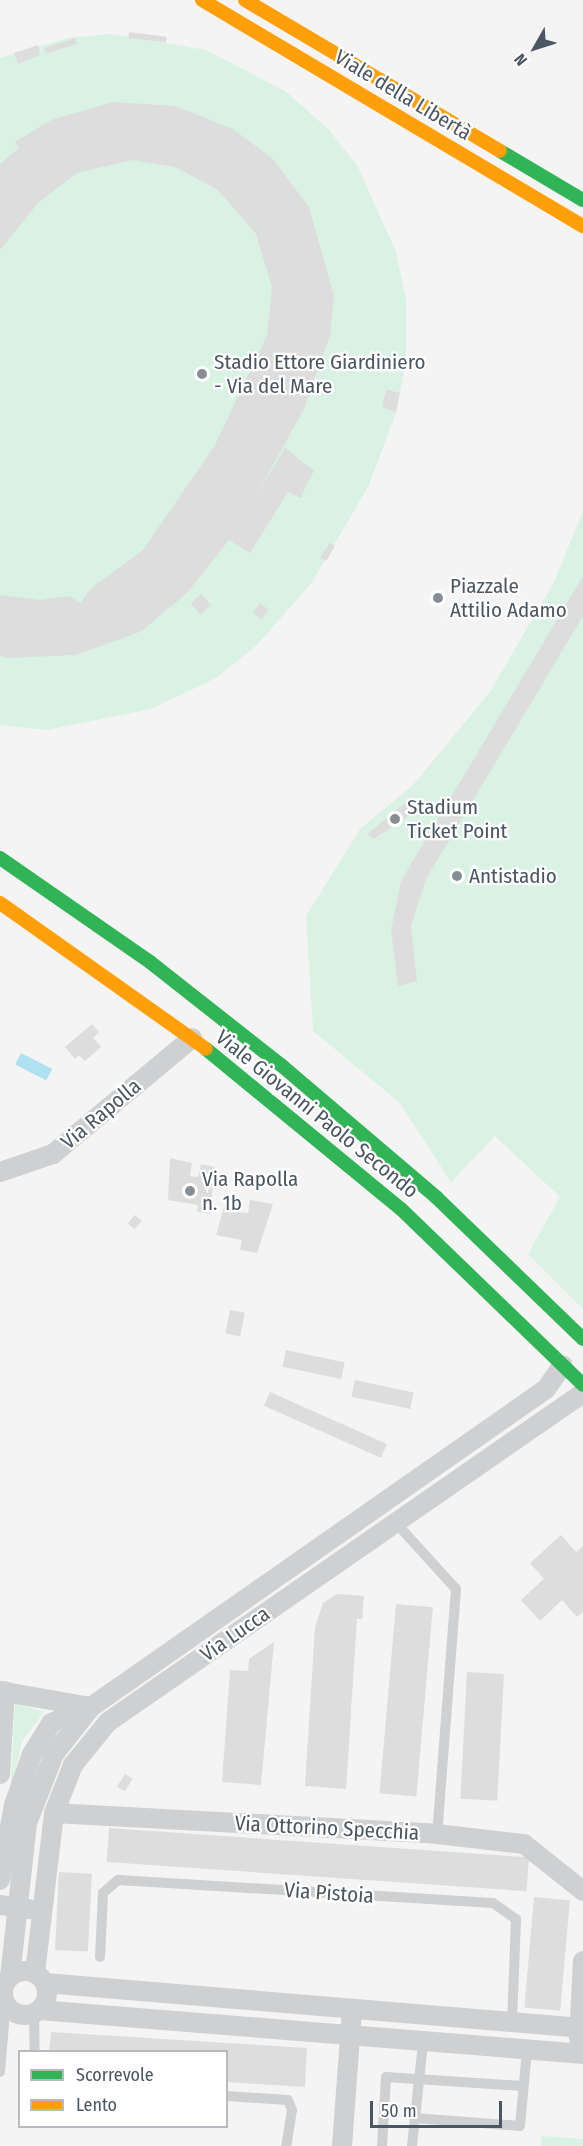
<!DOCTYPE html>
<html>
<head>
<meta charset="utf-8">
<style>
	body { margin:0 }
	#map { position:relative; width:583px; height:2146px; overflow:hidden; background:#f4f4f4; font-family:"Fira Sans Condensed",sans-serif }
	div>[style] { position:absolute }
	.green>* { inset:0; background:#d9f2e3 }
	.water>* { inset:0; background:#aee2f0; transform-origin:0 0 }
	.building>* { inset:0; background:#ddddde; transform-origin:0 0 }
	.lane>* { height:10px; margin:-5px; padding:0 5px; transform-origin:5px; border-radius:5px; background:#ced0d2 }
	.street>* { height:20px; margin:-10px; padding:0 10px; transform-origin:10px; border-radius:10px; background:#ced0d2 }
	.street>.ring { margin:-10px; padding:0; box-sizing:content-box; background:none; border:20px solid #ced0d2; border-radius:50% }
	.fast>* { height:14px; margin:-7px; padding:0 7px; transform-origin:7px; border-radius:7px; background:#30b455 }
	.slow>* { height:14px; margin:-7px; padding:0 7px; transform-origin:7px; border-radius:7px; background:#ff9f0a }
	.dots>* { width:16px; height:16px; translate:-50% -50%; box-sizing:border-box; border:3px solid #fff; border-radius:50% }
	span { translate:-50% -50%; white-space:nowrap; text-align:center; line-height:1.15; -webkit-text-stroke:4.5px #fff; paint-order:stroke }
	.street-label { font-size:21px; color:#4a5661 }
	.poi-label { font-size:21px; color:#4a5661 }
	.left { translate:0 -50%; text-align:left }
	.legend { position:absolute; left:18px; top:2050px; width:210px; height:78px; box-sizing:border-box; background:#fff; border:2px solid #b7bbc0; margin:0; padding:8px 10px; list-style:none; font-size:18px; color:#4a5661 }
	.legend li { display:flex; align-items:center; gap:12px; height:30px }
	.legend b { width:30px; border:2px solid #b7bbc0 }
	.north { position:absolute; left:505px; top:18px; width:60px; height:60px; -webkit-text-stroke:4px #fff; paint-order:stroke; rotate:231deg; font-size:16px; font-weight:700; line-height:24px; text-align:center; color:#4a5661 }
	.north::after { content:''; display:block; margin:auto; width:21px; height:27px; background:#4a5661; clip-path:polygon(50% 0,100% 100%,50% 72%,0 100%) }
	.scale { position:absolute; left:370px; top:2101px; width:132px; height:27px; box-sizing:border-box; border:3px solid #4a5661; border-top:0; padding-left:8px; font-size:18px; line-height:21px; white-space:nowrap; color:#4a5661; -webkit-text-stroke:4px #fff; paint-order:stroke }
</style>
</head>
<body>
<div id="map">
	<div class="green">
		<div style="clip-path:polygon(110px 34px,206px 50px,285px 91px,328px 129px,357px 165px,396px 252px,406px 300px,406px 359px,400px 393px,386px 389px,382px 407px,396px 413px,368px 487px,312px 582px,257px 645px,216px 678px,151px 709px,47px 730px,0 725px,0 58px,68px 38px)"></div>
		<div style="clip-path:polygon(583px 511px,583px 1309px,528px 1254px,560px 1197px,495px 1136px,451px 1182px,399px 1102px,313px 1031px,306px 916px,360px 829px,413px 785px,490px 692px,554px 582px)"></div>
		<div style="clip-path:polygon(15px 1703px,44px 1712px,22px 1741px,10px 1795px)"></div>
		<div style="clip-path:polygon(542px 2136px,583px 2139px,583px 2146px,541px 2146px)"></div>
	</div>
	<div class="water">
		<div style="left:21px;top:1053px;width:35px;height:13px;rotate:27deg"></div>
	</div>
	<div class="building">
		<div style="left:129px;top:32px;width:38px;height:6px;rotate:7deg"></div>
		<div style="left:75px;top:38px;width:6px;height:32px;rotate:72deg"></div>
		<div style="clip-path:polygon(38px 45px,40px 55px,18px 64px,14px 53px)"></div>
		<div style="clip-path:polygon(113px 102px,176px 106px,233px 129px,273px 159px,309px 207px,334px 296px,330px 335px,304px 409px,253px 501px,285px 448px,314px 471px,300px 498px,288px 492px,250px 553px,229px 540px,187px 593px,142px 631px,76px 655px,8px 658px,0 656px,0 595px,40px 600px,69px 596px,81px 603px,90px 589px,143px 550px,215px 445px,267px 335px,272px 287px,256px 234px,218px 190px,175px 167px,132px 160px,77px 173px,38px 203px,0 250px,0 164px,19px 148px,15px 142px,51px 120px)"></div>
		<div style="clip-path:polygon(386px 389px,400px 393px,396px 413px,382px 407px)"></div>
		<div style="clip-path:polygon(330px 543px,335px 546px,326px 561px,320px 557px)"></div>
		<div style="clip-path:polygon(583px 576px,583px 616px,426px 879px,411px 926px,417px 981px,398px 986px,391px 930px,401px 881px)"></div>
		<div style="left:201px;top:594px;width:15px;height:14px;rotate:48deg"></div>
		<div style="left:260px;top:603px;width:11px;height:12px;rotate:38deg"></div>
		<div style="clip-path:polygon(414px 796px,419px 802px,407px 817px,374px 839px,367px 834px)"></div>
		<div style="clip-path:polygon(92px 1024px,99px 1032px,93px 1038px,101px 1047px,85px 1061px,79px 1055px,75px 1059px,65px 1047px)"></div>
		<div style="clip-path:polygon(170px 1158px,192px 1163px,190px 1176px,198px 1177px,201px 1164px,215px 1167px,210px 1214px,197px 1212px,198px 1205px,168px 1200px)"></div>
		<div style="clip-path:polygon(227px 1196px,242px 1198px,239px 1212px,248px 1213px,250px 1200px,273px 1204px,257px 1253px,240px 1250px,242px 1240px,216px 1235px)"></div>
		<div style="left:135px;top:1215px;width:9px;height:11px;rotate:41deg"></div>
		<div style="left:230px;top:1310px;width:15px;height:24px;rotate:11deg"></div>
		<div style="left:286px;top:1350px;width:60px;height:17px;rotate:12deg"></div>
		<div style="left:355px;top:1380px;width:60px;height:17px;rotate:12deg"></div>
		<div style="left:270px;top:1392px;width:128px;height:15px;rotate:24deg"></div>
		<div style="clip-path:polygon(561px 1535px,576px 1552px,583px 1546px,583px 1612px,577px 1617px,562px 1600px,540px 1621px,521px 1600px,544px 1579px,530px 1563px)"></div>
		<div style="clip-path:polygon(337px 1594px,364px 1596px,362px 1619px,357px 1619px,346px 1789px,305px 1786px,315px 1627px,323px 1603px)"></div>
		<div style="left:396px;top:1604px;width:37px;height:190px;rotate:5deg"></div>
		<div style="clip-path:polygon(274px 1642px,261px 1785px,222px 1782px,230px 1670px,248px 1671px,249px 1659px)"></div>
		<div style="left:467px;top:1672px;width:37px;height:127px;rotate:3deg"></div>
		<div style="left:125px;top:1774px;width:9px;height:15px;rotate:32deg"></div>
		<div style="left:109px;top:1828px;width:421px;height:34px;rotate:4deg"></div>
		<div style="left:59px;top:1872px;width:33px;height:78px;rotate:3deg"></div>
		<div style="left:534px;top:1897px;width:36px;height:111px;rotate:5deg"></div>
		<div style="clip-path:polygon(51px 2032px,307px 2048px,305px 2087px,226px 2082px,226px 2052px,49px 2052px)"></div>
	</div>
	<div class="lane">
		<div style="left:396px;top:1523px;width:89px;rotate:47.7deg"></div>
		<div style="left:456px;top:1589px;width:246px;rotate:94.4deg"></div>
		<div style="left:100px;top:1957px;width:64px;rotate:-87.3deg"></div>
		<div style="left:103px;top:1893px;width:20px;rotate:-41deg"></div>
		<div style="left:118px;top:1880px;width:376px;rotate:3.5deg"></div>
		<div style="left:493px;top:1903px;width:28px;rotate:35deg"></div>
		<div style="left:516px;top:1919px;width:103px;rotate:92.2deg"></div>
		<div style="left:34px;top:2013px;width:39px;rotate:89deg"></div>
		<div style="left:0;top:2072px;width:60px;rotate:-85.2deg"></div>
		<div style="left:226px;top:2096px;width:62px;rotate:3.7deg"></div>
		<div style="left:288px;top:2100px;width:11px;rotate:68deg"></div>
		<div style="left:292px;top:2110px;width:36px;rotate:99deg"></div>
		<div style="left:414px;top:2118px;width:106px;rotate:4.3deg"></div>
		<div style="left:520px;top:2126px;width:76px;rotate:-84.7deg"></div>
		<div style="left:382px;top:2146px;width:69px;rotate:-86.7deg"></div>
		<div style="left:386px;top:2077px;width:137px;rotate:3.8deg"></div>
		<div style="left:412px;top:2146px;width:104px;rotate:-83.9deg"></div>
	</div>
	<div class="street">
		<div style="left:0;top:1172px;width:56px;rotate:-18.8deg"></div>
		<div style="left:53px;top:1154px;width:181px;rotate:-39.8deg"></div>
		<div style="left:0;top:1691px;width:92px;rotate:10deg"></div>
		<div style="left:0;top:1774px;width:83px;rotate:-86.6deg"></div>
		<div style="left:54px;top:1813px;width:384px;rotate:3.1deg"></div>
		<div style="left:437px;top:1834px;width:88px;rotate:6.6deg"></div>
		<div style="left:524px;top:1844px;width:75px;rotate:38.5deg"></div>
		<div style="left:0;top:1880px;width:76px;rotate:-79.4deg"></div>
		<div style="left:14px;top:1805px;width:54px;rotate:-70.6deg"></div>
		<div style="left:32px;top:1754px;width:36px;rotate:-58deg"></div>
		<div style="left:51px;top:1723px;width:41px;rotate:-21.5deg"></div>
		<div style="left:0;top:1905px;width:30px;rotate:8deg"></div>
		<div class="ring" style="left:3px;top:1971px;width:24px;height:24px"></div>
		<div style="left:35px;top:1973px;width:161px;rotate:-83.2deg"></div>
		<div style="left:54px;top:1813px;width:52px;rotate:-68.4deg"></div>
		<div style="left:73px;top:1765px;width:55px;rotate:-50.9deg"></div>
		<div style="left:108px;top:1722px;width:578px;rotate:-34.71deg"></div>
		<div style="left:10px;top:1977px;width:155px;rotate:-83.7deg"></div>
		<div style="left:27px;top:1823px;width:74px;rotate:-68.6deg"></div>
		<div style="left:54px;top:1754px;width:60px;rotate:-51.8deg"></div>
		<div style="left:91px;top:1707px;width:555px;rotate:-34.95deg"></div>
		<div style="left:546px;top:1389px;width:29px;rotate:-55deg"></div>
		<div style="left:45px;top:1983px;width:540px;rotate:4.78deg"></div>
		<div style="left:39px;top:2010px;width:546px;rotate:4.62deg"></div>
		<div style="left:579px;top:2039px;width:78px;rotate:-87.1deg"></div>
		<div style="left:342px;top:2146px;width:136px;rotate:-85.8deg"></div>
	</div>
	<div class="fast">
		<div style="left:500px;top:151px;width:96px;rotate:30.6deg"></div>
		<div style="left:0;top:858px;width:183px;rotate:34.7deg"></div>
		<div style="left:150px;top:962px;width:167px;rotate:38.2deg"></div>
		<div style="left:281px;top:1065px;width:205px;rotate:40.4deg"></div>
		<div style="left:437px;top:1198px;width:203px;rotate:44deg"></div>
		<div style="left:206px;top:1049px;width:252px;rotate:39.4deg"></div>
		<div style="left:401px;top:1209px;width:253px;rotate:44deg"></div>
	</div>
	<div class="slow">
		<div style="left:202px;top:0;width:443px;rotate:30.7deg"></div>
		<div style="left:245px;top:0;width:296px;rotate:30.6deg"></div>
		<div style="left:0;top:903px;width:252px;rotate:35.3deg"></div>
	</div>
	<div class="dots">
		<div style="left:202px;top:374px;background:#868d94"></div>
		<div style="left:438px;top:598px;background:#868d94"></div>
		<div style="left:395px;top:819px;background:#868d94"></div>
		<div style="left:457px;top:876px;background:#868d94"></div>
		<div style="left:190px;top:1191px;background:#868d94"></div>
	</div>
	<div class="street-label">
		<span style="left:403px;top:95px;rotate:31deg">Viale della Libertà</span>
		<span style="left:101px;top:1114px;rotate:-40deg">Via Rapolla</span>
		<span style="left:317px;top:1114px;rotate:39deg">Viale Giovanni Paolo Secondo</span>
		<span style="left:235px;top:1634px;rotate:-35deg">Via Lucca</span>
		<span style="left:327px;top:1828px;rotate:3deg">Via Ottorino Specchia</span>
		<span style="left:329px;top:1893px;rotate:4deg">Via Pistoia</span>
	</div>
	<div class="poi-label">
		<span class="left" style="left:214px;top:374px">Stadio Ettore Giardiniero<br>- Via del Mare</span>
		<span class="left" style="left:450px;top:598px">Piazzale<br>Attilio Adamo</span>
		<span class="left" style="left:407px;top:819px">Stadium<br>Ticket Point</span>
		<span class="left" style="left:469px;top:876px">Antistadio</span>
		<span class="left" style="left:202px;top:1191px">Via Rapolla<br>n. 1b</span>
	</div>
	<ul class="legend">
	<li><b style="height:8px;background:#30b455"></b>Scorrevole</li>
	<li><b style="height:8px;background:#ff9f0a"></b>Lento</li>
	</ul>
	<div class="north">N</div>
	<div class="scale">50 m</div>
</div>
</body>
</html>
